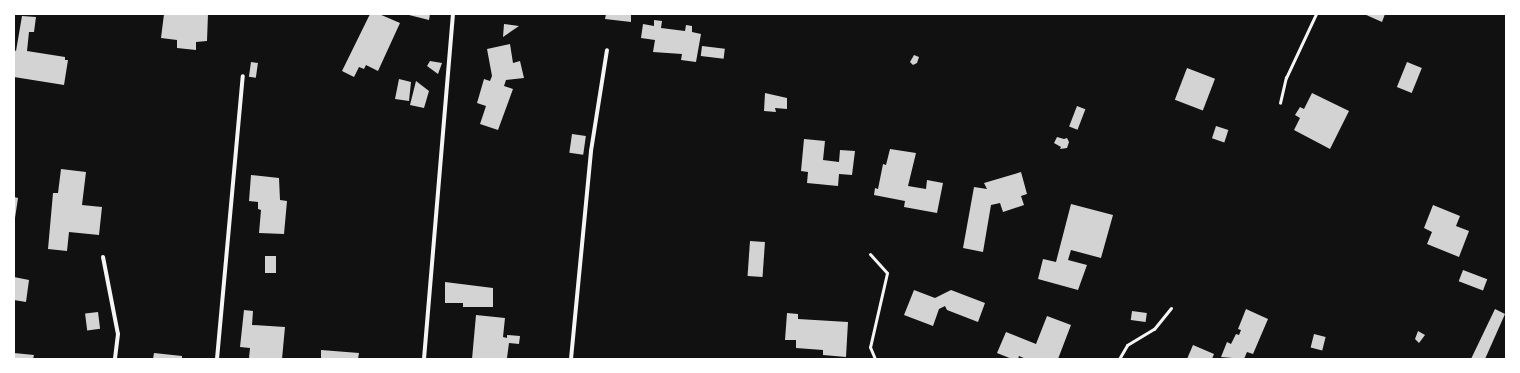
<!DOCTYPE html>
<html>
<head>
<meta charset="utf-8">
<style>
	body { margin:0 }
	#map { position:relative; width:1520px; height:373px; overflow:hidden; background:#111; font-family:"Nunito Sans",sans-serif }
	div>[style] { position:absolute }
	.building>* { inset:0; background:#d3d3d3; transform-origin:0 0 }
	.path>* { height:2.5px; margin:-1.25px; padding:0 1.25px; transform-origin:1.25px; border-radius:1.25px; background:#f5f5f5 }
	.service>* { height:3px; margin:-1.5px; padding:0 1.5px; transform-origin:1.5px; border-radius:1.5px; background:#f5f5f5 }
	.minor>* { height:4px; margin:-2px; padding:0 2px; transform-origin:2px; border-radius:2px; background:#f5f5f5 }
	span { translate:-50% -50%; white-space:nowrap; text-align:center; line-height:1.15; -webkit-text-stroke:4px #fff; paint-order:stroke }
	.frame { position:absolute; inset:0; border:15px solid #fff; pointer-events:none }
</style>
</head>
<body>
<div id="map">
	<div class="building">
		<div style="clip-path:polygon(164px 14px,208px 14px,207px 41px,196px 42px,196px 50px,177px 48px,177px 40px,161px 38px)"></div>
		<div style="clip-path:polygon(370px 14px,379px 14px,400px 23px,378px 71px,366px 65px,364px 69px,359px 67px,354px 77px,342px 71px)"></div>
		<div style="clip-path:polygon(405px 14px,430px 14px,429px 20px)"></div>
		<div style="clip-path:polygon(606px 14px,631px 14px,631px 22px,605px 19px)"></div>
		<div style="clip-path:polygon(1364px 14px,1385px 14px,1382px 22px)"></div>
		<div style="clip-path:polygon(22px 16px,36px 17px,34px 32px,29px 32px,27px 51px,65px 57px,65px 60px,68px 60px,64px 85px,14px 77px,14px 50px,16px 51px)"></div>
		<div style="clip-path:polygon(654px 20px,662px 21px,661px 28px,685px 31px,686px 25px,692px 26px,692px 32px,701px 34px,696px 62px,681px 60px,682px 54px,653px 52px,655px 40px,641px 38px,643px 24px,654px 26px)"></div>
		<div style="clip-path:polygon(504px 24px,519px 26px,503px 37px)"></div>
		<div style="clip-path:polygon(510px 44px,513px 63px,520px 61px,524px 78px,506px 80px,504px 86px,513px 89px,498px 130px,480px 124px,486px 106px,477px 103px,484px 79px,490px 81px,492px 76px,487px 49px)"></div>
		<div style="left:702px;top:46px;width:23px;height:10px;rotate:7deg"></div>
		<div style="clip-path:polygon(914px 55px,919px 57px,917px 63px,913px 65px,910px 62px)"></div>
		<div style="clip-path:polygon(430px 61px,442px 63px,438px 74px,427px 66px)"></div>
		<div style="left:251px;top:62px;width:7px;height:15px;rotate:8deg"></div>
		<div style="left:1407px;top:62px;width:16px;height:27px;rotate:22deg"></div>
		<div style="left:1187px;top:68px;width:30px;height:34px;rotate:21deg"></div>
		<div style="clip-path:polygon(399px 79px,411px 82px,409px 101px,395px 99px)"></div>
		<div style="clip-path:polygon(416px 81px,429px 91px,424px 108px,410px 105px)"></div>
		<div style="clip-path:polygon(765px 93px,787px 98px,787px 109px,775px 108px,776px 112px,764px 111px)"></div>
		<div style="clip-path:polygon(1312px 93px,1349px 111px,1330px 149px,1294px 130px,1300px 118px,1295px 115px,1300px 107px,1304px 109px)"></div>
		<div style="left:1077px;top:106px;width:9px;height:22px;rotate:21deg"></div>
		<div style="left:1216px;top:126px;width:13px;height:13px;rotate:18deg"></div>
		<div style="left:572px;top:134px;width:14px;height:19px;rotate:8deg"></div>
		<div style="clip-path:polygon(1057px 137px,1064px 139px,1067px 138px,1069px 142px,1067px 148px,1060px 149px,1061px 147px,1054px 143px)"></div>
		<div style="clip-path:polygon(804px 139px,825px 141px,823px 160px,839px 162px,840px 150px,855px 151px,852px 175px,839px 174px,838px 186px,807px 183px,808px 172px,801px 171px)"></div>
		<div style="clip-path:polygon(890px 149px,916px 153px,908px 186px,926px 189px,927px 180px,943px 183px,937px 213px,904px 207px,905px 201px,874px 195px,875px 188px,878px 189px,883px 164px,886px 165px)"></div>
		<div style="clip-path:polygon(61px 169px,86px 172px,82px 205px,102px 207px,99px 235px,69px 232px,67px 251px,48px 249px,53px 193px,58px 193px)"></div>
		<div style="clip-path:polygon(1021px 172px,1027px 194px,1021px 196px,1024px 205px,1003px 212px,1000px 203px,991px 205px,983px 252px,963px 248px,974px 187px,987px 189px,984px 183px)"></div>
		<div style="clip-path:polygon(251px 175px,279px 178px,280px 200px,287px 201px,284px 234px,259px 233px,261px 210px,258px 209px,258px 202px,249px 201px)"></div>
		<div style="clip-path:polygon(14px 197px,18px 198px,15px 218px,14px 218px)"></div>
		<div style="clip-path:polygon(1071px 204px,1113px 215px,1101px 258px,1071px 250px,1068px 260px,1087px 265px,1078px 290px,1038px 279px,1043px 259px,1056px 262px)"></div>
		<div style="clip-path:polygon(1433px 205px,1460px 216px,1456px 226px,1469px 231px,1459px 257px,1427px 244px,1432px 232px,1424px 228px)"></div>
		<div style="left:750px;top:241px;width:15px;height:35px;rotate:4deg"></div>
		<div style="left:265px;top:256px;width:11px;height:17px"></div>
		<div style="left:1463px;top:270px;width:26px;height:12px;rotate:21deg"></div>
		<div style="clip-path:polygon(14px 277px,29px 280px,26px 302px,14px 300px)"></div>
		<div style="clip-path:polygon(445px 282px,493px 288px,493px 307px,463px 307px,463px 303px,445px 303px)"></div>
		<div style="clip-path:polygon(914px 290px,935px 298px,951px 290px,985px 303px,978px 322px,947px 310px,945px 306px,939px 309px,933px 326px,904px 315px)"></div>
		<div style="clip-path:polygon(1246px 309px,1268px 319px,1253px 354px,1247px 352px,1244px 359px,1221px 357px,1227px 342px,1231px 344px,1236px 334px,1239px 335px,1241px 330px,1238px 329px)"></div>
		<div style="clip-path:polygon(1495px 309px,1505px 314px,1485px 359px,1471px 359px)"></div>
		<div style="clip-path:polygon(244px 310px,253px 311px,252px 325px,285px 327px,282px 359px,249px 358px,250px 348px,240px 347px)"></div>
		<div style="left:1132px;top:311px;width:15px;height:9px;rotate:8deg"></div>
		<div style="left:98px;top:312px;width:17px;height:13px;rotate:83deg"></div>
		<div style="clip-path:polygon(787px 313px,798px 314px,798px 319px,848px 322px,846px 357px,823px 355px,823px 350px,796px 348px,796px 340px,785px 340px)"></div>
		<div style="clip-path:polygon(476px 315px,505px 318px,503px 337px,507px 338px,507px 335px,520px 336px,519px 344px,509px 343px,507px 358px,472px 359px)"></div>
		<div style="clip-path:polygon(1047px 316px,1071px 325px,1058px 359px,1026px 359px,1019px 356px,1018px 359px,1012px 359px,997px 353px,1006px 332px,1036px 344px)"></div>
		<div style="clip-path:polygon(1418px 331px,1425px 335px,1419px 343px,1415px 339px)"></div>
		<div style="left:1314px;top:334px;width:12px;height:14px;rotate:14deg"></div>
		<div style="clip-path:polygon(1193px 345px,1214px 354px,1212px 359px,1187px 359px)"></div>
		<div style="clip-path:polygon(321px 350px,359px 353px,358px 359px,321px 359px)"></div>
		<div style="clip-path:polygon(14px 353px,34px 355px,33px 359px,14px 359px)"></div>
		<div style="clip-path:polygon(154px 353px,182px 356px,182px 359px,153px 359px)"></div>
	</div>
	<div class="path">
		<div style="left:1078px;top:14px;width:1px"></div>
		<div style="left:1280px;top:103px;width:26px;rotate:-77deg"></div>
		<div style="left:1286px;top:78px;width:71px;rotate:-64.9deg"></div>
	</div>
	<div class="service">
		<div style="left:870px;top:254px;width:25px;rotate:48deg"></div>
		<div style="left:887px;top:273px;width:76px;rotate:102.9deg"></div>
		<div style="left:870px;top:347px;width:13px;rotate:67deg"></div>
		<div style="left:1119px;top:359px;width:16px;rotate:-60deg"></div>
		<div style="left:1127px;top:345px;width:31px;rotate:-31deg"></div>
		<div style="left:1154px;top:329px;width:27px;rotate:-51deg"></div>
	</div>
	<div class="minor">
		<div style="left:103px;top:257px;width:78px;rotate:79deg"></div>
		<div style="left:118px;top:334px;width:25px;rotate:97deg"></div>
		<div style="left:217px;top:359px;width:284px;rotate:-84.8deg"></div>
		<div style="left:424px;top:359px;width:346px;rotate:-85.2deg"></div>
		<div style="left:571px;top:359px;width:209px;rotate:-84.5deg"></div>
		<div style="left:591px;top:151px;width:102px;rotate:-81deg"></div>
	</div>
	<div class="frame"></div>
</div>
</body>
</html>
